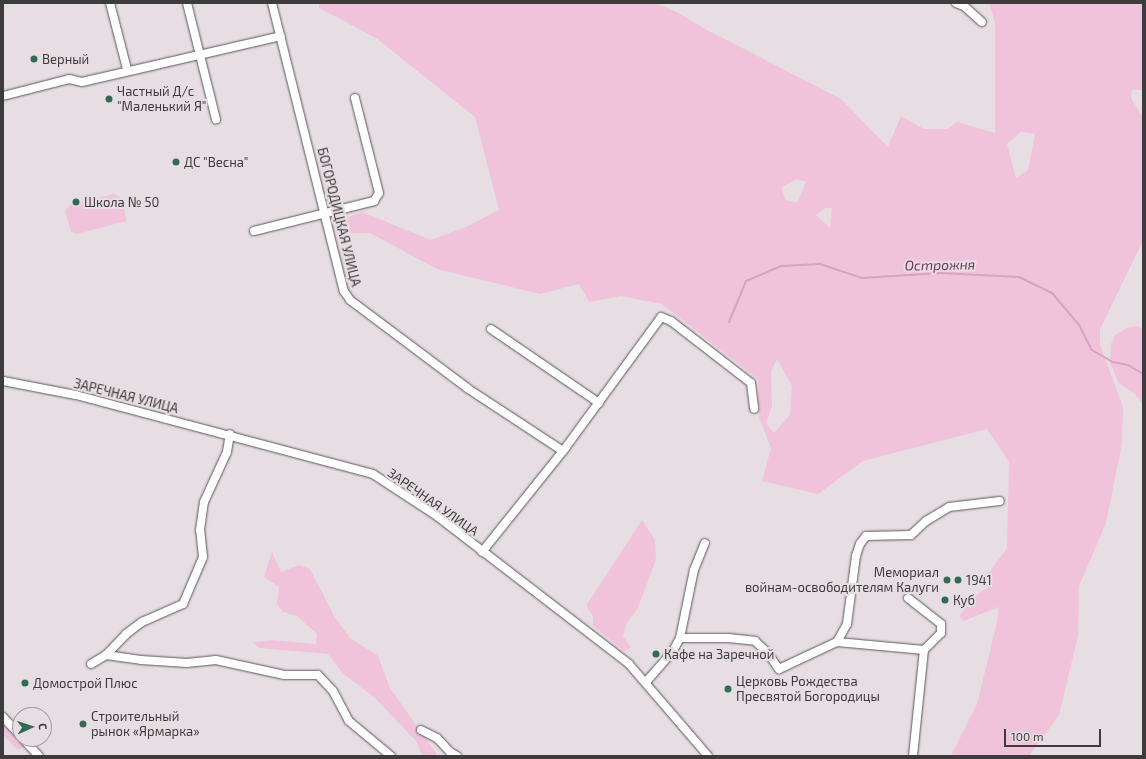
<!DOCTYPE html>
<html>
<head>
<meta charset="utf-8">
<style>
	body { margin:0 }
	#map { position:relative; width:1146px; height:759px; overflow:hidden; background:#e6dee2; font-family:"Exo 2",sans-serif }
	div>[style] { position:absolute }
	.green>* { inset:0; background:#f0c3da }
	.stream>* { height:2px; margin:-1px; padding:0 1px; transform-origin:1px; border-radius:1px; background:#d7a3bf }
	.roads { filter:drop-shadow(0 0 1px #5c5659) drop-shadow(0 0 1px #5c5659) }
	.minor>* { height:8px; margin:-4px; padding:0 4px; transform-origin:4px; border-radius:4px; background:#fff }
	.dots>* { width:11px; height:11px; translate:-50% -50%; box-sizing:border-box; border:2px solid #e6dee2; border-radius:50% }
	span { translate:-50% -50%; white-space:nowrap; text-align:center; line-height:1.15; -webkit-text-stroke:4px #e6dee2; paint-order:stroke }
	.poi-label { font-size:13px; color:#3d3b3c }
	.left { translate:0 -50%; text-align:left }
	.right { translate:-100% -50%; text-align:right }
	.street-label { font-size:13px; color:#3d3b3c }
	.water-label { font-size:14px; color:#76365c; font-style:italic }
	.frame { position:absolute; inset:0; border:4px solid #3d3b3c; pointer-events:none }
	.north { position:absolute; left:12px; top:707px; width:40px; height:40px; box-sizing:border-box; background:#e6dee2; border:1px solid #a29da0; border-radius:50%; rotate:87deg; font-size:11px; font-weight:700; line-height:16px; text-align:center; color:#3d3b3c }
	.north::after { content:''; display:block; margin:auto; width:14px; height:18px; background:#306b54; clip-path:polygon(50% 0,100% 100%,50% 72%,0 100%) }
	.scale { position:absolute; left:1004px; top:729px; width:97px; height:18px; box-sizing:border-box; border:2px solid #3d3b3c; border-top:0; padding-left:5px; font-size:12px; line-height:14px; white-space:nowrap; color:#3d3b3c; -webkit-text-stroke:3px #e6dee2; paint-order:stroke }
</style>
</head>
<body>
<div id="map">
	<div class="green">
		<div style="clip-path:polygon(evenodd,319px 3px,655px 3px,677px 12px,707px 30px,841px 99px,888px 147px,901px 116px,924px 129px,947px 129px,957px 122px,995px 133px,995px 22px,989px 3px,1143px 3px,1143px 90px,1132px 90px,1131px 98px,1143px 118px,1143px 241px,1100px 329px,1100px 345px,1123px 407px,1122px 443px,1106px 523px,1079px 586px,1078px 636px,1059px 715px,1029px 756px,951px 756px,977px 704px,997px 622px,999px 607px,963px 621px,959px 616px,976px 595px,989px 587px,988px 574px,1007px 548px,1009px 462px,987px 429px,863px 461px,818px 494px,762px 481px,771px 448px,759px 417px,758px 379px,662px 304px,621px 296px,589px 302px,579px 284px,540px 294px,437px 269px,370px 233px,347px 233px,340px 229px,339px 221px,362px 212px,431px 240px,468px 226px,499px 210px,475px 117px,376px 38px,319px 8px,319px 3px,1021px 132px,1035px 134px,1028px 170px,1016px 178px,1007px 144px,1021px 132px,319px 3px,796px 179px,806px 182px,797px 203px,786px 200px,781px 188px,796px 179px,319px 3px,825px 208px,832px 208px,830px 228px,816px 215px,825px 208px,319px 3px,777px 359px,792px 386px,790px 415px,774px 433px,766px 423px,772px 406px,771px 371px,777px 359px)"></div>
		<div style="clip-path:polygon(114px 194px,123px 199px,126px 221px,77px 234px,71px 232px,65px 211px,70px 205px)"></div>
		<div style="clip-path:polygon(1137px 326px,1143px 329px,1143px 404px,1135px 394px,1119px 383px,1110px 363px,1111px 344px,1115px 335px,1127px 328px)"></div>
		<div style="clip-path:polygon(642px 520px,655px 540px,656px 560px,637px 610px,627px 622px,623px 636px,631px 648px,624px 651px,593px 626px,593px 616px,586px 606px)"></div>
		<div style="clip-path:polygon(272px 552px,281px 572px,299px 565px,310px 569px,334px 616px,350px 638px,378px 656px,390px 688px,438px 756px,422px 756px,417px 742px,376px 699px,343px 673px,328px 654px,259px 648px,253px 642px,272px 640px,316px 644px,317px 634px,297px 616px,283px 612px,277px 604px,279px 587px,264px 577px)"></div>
		<div style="clip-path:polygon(4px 725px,25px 747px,18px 750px,4px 736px)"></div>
	</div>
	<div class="stream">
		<div style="left:729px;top:322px;width:44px;rotate:-67.5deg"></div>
		<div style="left:746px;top:281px;width:39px;rotate:-23deg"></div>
		<div style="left:782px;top:266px;width:38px;rotate:-3deg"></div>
		<div style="left:820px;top:264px;width:44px;rotate:18.4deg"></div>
		<div style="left:862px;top:278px;width:79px;rotate:-3.6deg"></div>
		<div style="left:941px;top:273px;width:78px;rotate:2.9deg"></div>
		<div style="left:1019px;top:277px;width:37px;rotate:26deg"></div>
		<div style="left:1052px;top:293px;width:42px;rotate:49.8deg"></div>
		<div style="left:1079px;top:325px;width:28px;rotate:63deg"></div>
		<div style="left:1092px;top:350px;width:24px;rotate:30deg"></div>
		<div style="left:1113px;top:362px;width:15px;rotate:11deg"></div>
		<div style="left:1128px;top:365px;width:17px;rotate:31deg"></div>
	</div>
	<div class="roads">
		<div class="minor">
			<div style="left:110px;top:3px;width:68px;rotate:75.6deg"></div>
			<div style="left:187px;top:3px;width:120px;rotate:76deg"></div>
			<div style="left:272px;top:3px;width:297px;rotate:76deg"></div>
			<div style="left:344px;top:291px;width:11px;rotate:56deg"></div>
			<div style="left:350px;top:300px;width:146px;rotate:36.9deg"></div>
			<div style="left:467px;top:388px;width:115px;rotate:33.3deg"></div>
			<div style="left:956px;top:3px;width:9px;rotate:21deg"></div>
			<div style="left:964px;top:6px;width:24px;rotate:42deg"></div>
			<div style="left:3px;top:96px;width:68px;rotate:-14.4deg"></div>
			<div style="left:69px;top:79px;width:13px;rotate:13deg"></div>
			<div style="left:82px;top:82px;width:204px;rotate:-13deg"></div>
			<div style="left:254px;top:231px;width:124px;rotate:-14deg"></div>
			<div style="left:374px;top:201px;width:9px;rotate:-58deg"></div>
			<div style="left:379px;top:193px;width:98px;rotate:-104.2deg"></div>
			<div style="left:491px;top:329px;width:131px;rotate:34.4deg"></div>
			<div style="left:3px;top:381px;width:74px;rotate:10.9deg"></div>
			<div style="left:76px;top:395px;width:307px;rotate:14.9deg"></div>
			<div style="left:373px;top:474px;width:77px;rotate:33.3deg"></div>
			<div style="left:437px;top:516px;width:242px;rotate:37.6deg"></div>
			<div style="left:629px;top:664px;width:121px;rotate:49.3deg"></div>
			<div style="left:482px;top:552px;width:134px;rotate:-51.3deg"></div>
			<div style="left:566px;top:447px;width:161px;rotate:-53.8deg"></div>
			<div style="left:661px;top:317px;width:11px;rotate:22deg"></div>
			<div style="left:671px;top:321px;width:101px;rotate:37.8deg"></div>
			<div style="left:751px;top:383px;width:26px;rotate:83deg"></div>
			<div style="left:908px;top:598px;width:42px;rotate:38.2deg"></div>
			<div style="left:941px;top:624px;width:9px;rotate:90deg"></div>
			<div style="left:941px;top:633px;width:24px;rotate:135deg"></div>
			<div style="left:924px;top:650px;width:87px;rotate:-174.7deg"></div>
			<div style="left:837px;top:642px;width:21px;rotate:-61deg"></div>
			<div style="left:847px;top:624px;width:69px;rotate:-82.5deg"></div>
			<div style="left:856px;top:556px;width:13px;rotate:-72deg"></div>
			<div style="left:860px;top:544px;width:10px;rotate:-53deg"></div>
			<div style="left:866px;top:536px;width:45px;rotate:-1.3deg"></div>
			<div style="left:911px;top:535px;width:21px;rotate:-43deg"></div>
			<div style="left:926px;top:521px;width:27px;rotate:-31deg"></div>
			<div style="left:949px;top:507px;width:51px;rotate:-6.7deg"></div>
			<div style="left:680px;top:638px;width:48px"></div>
			<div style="left:728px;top:638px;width:27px;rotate:6deg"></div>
			<div style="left:755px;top:641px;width:16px;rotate:43deg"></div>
			<div style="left:767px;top:652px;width:21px;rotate:55deg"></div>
			<div style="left:779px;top:669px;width:64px;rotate:-25deg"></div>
			<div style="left:106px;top:655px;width:35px;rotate:8deg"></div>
			<div style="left:141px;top:660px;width:46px;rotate:3.7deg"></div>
			<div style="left:187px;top:663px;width:29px;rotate:-6deg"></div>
			<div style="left:216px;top:660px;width:70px;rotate:12.4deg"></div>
			<div style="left:284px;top:675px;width:34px"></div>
			<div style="left:318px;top:675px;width:22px;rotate:47deg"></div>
			<div style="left:333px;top:691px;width:34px;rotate:62deg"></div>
			<div style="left:349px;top:721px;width:55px;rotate:39.8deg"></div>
			<div style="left:91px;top:664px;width:17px;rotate:-31deg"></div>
			<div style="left:106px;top:655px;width:29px;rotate:-46deg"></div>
			<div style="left:126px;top:634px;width:20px;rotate:-37deg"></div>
			<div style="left:142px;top:622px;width:45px;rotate:-23.7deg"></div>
			<div style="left:183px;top:604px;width:51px;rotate:-66.9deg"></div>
			<div style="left:203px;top:557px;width:27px;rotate:-96deg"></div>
			<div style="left:200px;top:530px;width:28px;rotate:-82deg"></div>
			<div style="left:204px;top:502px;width:55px;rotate:-65.3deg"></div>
			<div style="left:227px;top:452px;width:18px;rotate:-81deg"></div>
			<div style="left:646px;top:682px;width:41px;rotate:-48.9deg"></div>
			<div style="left:673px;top:651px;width:15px;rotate:-62deg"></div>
			<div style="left:680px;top:638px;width:69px;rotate:-78.4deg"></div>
			<div style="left:694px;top:570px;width:29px;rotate:-68deg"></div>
			<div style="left:3px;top:717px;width:25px;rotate:47deg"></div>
			<div style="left:421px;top:730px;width:18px;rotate:27deg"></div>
			<div style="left:437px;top:738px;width:19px;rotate:47deg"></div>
			<div style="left:450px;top:752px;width:8px;rotate:30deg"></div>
			<div style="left:23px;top:739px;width:23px;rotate:47deg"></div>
			<div style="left:913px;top:756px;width:107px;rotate:-84.1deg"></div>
		</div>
	</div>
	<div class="dots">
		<div style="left:34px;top:59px;background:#306b54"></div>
		<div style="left:109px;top:99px;background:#306b54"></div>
		<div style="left:176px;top:162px;background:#306b54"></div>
		<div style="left:76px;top:202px;background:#306b54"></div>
		<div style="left:947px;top:580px;background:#306b54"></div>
		<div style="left:958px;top:580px;background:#306b54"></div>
		<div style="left:945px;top:600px;background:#306b54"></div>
		<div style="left:656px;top:654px;background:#306b54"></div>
		<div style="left:25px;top:683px;background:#306b54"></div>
		<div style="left:728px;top:689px;background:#306b54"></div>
		<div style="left:83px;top:724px;background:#306b54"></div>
	</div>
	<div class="poi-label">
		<span class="left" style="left:42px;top:59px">Верный</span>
		<span class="left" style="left:117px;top:99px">Частный Д/с<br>"Маленький Я"</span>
		<span class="left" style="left:184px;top:162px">ДС "Весна"</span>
		<span class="left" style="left:84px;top:202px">Школа № 50</span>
		<span class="right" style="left:939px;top:580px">Мемориал<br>войнам-освободителям Калуги</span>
		<span class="left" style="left:966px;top:580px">1941</span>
		<span class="left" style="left:953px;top:600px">Куб</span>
		<span class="left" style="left:664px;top:654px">Кафе на Заречной</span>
		<span class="left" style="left:736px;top:689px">Церковь Рождества<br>Пресвятой Богородицы</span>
		<span class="left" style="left:33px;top:683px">Домострой Плюс</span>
		<span class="left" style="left:91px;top:724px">Строительный<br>рынок «Ярмарка»</span>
	</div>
	<div class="street-label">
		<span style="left:339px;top:217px;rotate:76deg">БОГОРОДИЦКАЯ УЛИЦА</span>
		<span style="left:126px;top:396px;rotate:14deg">ЗАРЕЧНАЯ УЛИЦА</span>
		<span style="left:433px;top:502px;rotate:35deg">ЗАРЕЧНАЯ УЛИЦА</span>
	</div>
	<div class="water-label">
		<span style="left:940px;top:265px;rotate:-1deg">Острожня</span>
	</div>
	<div class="frame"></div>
	<div class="north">С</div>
	<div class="scale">100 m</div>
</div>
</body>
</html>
